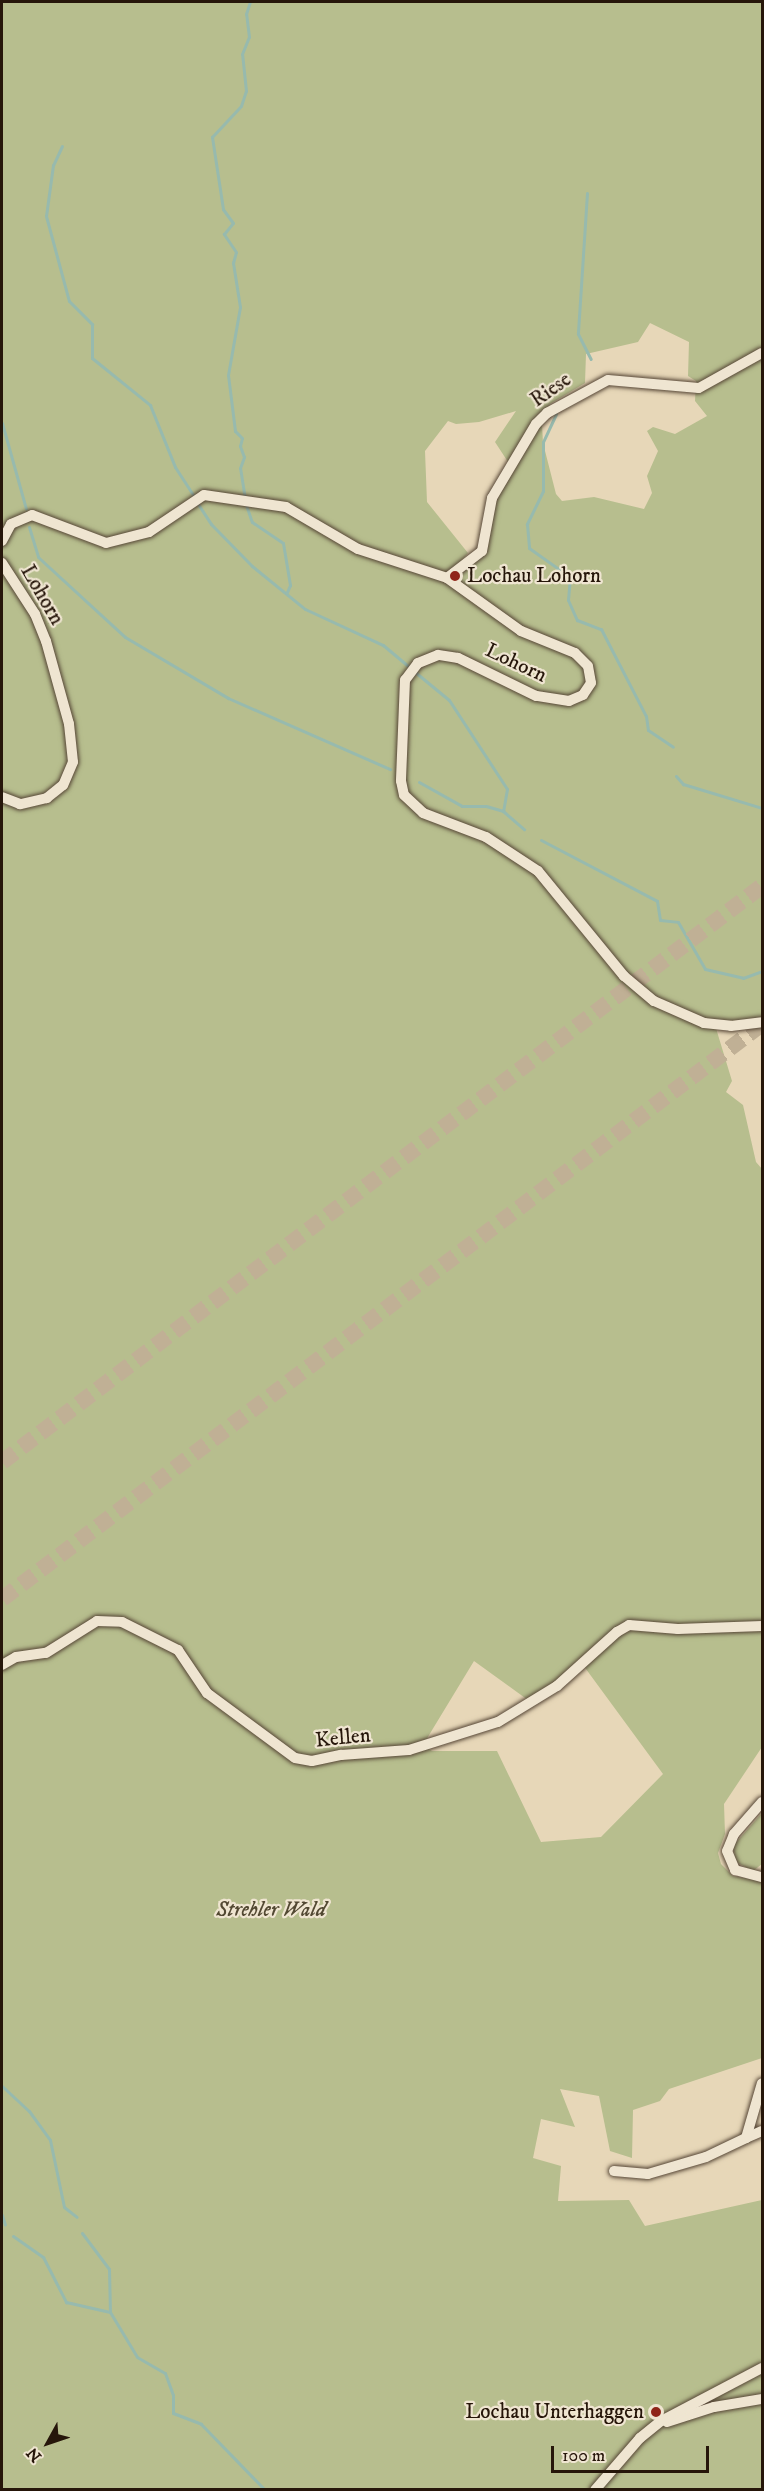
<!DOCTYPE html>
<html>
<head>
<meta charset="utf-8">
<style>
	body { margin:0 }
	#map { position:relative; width:764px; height:2491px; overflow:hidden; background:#e7d7b8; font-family:"IM FELL DW Pica",serif }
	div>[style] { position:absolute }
	.green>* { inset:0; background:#b7be8e }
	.stream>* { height:3px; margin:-1.5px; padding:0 1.5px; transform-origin:1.5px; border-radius:1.5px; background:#97baae }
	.highway-tunnel>* { height:16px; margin-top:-8px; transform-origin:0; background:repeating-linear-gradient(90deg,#c0b095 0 16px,transparent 0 24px) }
	.roads { filter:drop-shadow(0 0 2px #564636) drop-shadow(0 0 2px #564636) }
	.minor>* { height:10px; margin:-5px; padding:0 5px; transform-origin:5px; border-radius:5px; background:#efe5d1 }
	.dots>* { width:16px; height:16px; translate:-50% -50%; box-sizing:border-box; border:3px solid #efe5d1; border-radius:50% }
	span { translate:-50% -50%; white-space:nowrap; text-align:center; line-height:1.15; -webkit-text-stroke:4.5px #efe5d1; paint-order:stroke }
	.street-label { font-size:21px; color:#26160a }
	.poi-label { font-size:21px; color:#26160a }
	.left { translate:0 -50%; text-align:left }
	.right { translate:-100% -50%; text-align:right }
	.park-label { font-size:21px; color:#524832; font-style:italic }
	.frame { position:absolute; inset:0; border:3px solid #26160a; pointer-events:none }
	.north { position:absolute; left:18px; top:2413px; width:60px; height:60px; -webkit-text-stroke:4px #efe5d1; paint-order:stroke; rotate:230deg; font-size:16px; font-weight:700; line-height:24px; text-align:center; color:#26160a }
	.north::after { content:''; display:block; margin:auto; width:21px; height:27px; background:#26160a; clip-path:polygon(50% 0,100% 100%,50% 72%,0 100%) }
	.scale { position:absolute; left:551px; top:2446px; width:158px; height:27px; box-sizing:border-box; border:3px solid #26160a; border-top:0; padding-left:8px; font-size:18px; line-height:21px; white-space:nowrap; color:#26160a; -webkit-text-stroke:4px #efe5d1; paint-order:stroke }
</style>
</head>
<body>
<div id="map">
	<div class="green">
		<div style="clip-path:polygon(evenodd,2px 2px,762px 2px,762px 1022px,715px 1025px,732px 1081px,726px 1092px,743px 1105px,756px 1162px,762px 1169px,762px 1747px,724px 1804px,725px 1834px,718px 1853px,721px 1864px,733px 1876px,762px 1881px,762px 2058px,669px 2089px,660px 2101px,633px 2110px,632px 2158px,610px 2151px,599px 2096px,560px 2089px,575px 2127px,541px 2119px,533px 2158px,561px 2166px,558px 2201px,629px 2200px,645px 2226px,762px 2200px,762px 2489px,2px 2490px,2px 2px,650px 323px,689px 342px,688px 376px,696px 381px,695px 401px,707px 416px,675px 434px,653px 427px,647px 431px,658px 451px,647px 476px,652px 493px,644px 509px,594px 497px,562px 501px,556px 494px,543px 443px,542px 425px,550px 404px,585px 383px,586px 354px,638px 342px,650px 323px,2px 2px,516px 411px,495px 442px,510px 465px,479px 547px,462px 560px,468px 553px,427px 502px,425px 451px,448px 421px,456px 424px,479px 422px,516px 411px,2px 2px,474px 1661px,532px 1703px,583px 1665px,663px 1774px,601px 1837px,541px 1842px,497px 1751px,432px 1751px,423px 1745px,474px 1661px)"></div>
		<div style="clip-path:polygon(762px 1813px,762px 1864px,753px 1871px,736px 1862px,733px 1846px)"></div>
	</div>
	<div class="stream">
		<div style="left:62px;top:146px;width:21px;rotate:115deg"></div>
		<div style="left:53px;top:165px;width:51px;rotate:97.8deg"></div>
		<div style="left:46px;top:216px;width:88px;rotate:74.9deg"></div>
		<div style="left:69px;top:301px;width:33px;rotate:45deg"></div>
		<div style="left:92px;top:324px;width:34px;rotate:90deg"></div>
		<div style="left:92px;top:358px;width:75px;rotate:39deg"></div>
		<div style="left:150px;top:405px;width:67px;rotate:68deg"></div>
		<div style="left:175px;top:467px;width:37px;rotate:57deg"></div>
		<div style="left:587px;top:193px;width:141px;rotate:93.7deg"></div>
		<div style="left:578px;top:334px;width:28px;rotate:63deg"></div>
		<div style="left:556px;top:414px;width:31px;rotate:115deg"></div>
		<div style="left:543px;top:442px;width:49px;rotate:90deg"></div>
		<div style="left:543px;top:491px;width:37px;rotate:116deg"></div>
		<div style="left:527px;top:524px;width:24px;rotate:85deg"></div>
		<div style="left:529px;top:548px;width:50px;rotate:35.3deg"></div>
		<div style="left:570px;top:577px;width:23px;rotate:95deg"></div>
		<div style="left:568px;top:600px;width:22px;rotate:66deg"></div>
		<div style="left:577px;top:620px;width:26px;rotate:21deg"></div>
		<div style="left:601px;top:629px;width:98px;rotate:62.7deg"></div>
		<div style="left:646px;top:716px;width:14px;rotate:82deg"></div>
		<div style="left:648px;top:730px;width:30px;rotate:34deg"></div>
		<div style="left:2px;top:423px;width:89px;rotate:74.4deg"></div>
		<div style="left:245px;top:499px;width:31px;rotate:-99deg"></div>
		<div style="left:240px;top:468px;width:12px;rotate:-70deg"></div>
		<div style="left:244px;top:457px;width:12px;rotate:-110deg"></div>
		<div style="left:240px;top:446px;width:8px;rotate:-76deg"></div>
		<div style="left:242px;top:438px;width:10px;rotate:-135deg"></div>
		<div style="left:235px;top:431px;width:56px;rotate:-97.1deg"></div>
		<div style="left:228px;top:375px;width:69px;rotate:-80deg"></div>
		<div style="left:240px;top:307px;width:45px;rotate:-99deg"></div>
		<div style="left:233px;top:263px;width:11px;rotate:-75deg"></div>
		<div style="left:236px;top:252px;width:22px;rotate:-124deg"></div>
		<div style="left:224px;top:234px;width:14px;rotate:-51deg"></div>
		<div style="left:233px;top:223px;width:17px;rotate:-126deg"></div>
		<div style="left:223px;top:209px;width:73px;rotate:-98.7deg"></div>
		<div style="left:212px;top:137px;width:42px;rotate:-46.9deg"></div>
		<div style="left:241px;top:106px;width:16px;rotate:-72deg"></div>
		<div style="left:246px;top:91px;width:37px;rotate:-96deg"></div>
		<div style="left:242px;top:54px;width:18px;rotate:-68deg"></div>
		<div style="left:249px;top:37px;width:23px;rotate:-97deg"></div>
		<div style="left:246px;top:14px;width:13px;rotate:-72deg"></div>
		<div style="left:198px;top:504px;width:24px;rotate:57deg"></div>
		<div style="left:211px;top:524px;width:59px;rotate:45.7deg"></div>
		<div style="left:252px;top:566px;width:68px;rotate:39.1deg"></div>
		<div style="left:305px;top:609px;width:86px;rotate:24.8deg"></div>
		<div style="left:383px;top:645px;width:35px;rotate:40deg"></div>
		<div style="left:246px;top:505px;width:18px;rotate:71deg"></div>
		<div style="left:252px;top:522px;width:37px;rotate:34deg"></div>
		<div style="left:283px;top:543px;width:43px;rotate:80.5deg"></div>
		<div style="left:290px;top:585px;width:8px;rotate:113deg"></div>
		<div style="left:29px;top:527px;width:31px;rotate:73deg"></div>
		<div style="left:38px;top:557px;width:118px;rotate:42.6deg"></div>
		<div style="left:125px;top:637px;width:120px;rotate:30.6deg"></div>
		<div style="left:228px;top:698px;width:177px;rotate:23.7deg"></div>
		<div style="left:415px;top:672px;width:44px;rotate:39.5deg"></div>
		<div style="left:449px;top:700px;width:106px;rotate:56.9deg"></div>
		<div style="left:507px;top:789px;width:22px;rotate:100deg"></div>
		<div style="left:503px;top:811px;width:28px;rotate:41deg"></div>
		<div style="left:676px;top:776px;width:11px;rotate:49deg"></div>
		<div style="left:683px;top:784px;width:83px;rotate:16.9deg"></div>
		<div style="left:419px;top:782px;width:49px;rotate:29.2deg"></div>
		<div style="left:462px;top:806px;width:24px"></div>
		<div style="left:486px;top:806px;width:18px;rotate:16deg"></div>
		<div style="left:541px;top:840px;width:131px;rotate:27.7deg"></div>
		<div style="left:657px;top:901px;width:19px;rotate:81deg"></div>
		<div style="left:660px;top:920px;width:18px;rotate:6deg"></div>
		<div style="left:678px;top:922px;width:54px;rotate:60.1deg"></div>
		<div style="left:705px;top:969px;width:39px;rotate:13deg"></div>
		<div style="left:743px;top:978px;width:20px;rotate:-20deg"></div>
		<div style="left:2px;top:2086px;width:37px;rotate:43deg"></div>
		<div style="left:29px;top:2111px;width:36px;rotate:54deg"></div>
		<div style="left:50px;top:2140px;width:68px;rotate:78.2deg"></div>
		<div style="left:64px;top:2207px;width:16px;rotate:38deg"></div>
		<div style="left:2px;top:2215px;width:10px;rotate:73deg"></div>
		<div style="left:82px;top:2233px;width:45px;rotate:53.1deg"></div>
		<div style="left:109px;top:2269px;width:43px;rotate:88.7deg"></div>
		<div style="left:110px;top:2312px;width:52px;rotate:59deg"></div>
		<div style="left:137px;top:2357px;width:32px;rotate:30deg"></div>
		<div style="left:165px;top:2373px;width:23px;rotate:70deg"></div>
		<div style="left:173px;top:2395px;width:18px;rotate:90deg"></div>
		<div style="left:173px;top:2413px;width:30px;rotate:21deg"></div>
		<div style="left:201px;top:2424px;width:92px;rotate:45.9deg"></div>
		<div style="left:13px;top:2236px;width:37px;rotate:35deg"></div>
		<div style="left:43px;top:2257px;width:51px;rotate:62.9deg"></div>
		<div style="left:66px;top:2302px;width:45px;rotate:12.8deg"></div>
	</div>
	<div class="highway-tunnel">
		<div style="left:2px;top:1462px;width:954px;rotate:-37.16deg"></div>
		<div style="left:2px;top:1599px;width:953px;rotate:-37.11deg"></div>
	</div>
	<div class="roads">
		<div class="minor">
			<div style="left:2px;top:541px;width:19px;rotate:-62deg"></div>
			<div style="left:11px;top:524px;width:23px;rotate:-23deg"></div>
			<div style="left:32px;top:515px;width:79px;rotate:20.7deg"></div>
			<div style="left:106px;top:543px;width:44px;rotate:-14.3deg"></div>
			<div style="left:149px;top:532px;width:66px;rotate:-33.9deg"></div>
			<div style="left:204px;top:495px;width:83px;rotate:8.3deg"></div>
			<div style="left:286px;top:507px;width:83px;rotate:30.3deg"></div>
			<div style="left:358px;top:549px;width:94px;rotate:18deg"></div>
			<div style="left:447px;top:578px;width:91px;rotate:35.6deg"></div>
			<div style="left:521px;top:631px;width:58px;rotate:22.2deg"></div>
			<div style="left:575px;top:653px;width:18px;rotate:45deg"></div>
			<div style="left:588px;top:666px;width:17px;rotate:80deg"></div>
			<div style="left:591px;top:683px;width:14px;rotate:124deg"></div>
			<div style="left:583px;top:695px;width:15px;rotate:157deg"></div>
			<div style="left:569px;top:701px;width:33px;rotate:-171deg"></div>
			<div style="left:536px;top:696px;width:87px;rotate:-154deg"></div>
			<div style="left:458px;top:658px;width:20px;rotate:-171deg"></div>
			<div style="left:438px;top:655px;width:22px;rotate:158deg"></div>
			<div style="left:418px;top:663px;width:21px;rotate:127deg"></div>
			<div style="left:405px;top:680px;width:101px;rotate:92.3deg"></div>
			<div style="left:401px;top:781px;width:14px;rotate:78deg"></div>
			<div style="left:404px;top:795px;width:26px;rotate:43deg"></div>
			<div style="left:423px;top:813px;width:67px;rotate:20.9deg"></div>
			<div style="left:486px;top:837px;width:62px;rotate:33.2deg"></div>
			<div style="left:538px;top:871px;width:136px;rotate:50.7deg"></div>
			<div style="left:624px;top:976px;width:39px;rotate:40deg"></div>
			<div style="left:654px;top:1001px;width:55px;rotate:23.7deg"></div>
			<div style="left:704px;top:1023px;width:27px;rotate:6deg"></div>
			<div style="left:731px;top:1026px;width:31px;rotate:-7deg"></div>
			<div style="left:2px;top:563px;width:61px;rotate:57.1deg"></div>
			<div style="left:35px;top:614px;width:29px;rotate:68deg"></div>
			<div style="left:46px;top:641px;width:86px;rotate:74.5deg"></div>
			<div style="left:69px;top:724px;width:38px;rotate:84deg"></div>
			<div style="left:73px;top:762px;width:25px;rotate:113deg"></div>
			<div style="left:63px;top:785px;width:21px;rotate:141deg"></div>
			<div style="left:47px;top:798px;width:28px;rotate:167deg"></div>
			<div style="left:20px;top:804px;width:19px;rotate:-159deg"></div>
			<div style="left:447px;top:578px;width:44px;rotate:-37.6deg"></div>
			<div style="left:482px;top:551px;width:54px;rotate:-79.3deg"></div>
			<div style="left:492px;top:498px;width:86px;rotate:-59.3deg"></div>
			<div style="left:536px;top:424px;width:16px;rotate:-45deg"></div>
			<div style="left:547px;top:413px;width:69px;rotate:-28.4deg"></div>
			<div style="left:608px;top:380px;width:91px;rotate:5deg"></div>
			<div style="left:699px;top:388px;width:72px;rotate:-29.1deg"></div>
			<div style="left:2px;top:1665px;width:16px;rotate:-30deg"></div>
			<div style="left:16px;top:1657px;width:30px;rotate:-8deg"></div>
			<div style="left:46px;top:1653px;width:60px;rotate:-32.1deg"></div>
			<div style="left:97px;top:1621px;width:25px;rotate:2deg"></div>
			<div style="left:122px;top:1622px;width:63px;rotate:26.6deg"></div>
			<div style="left:178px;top:1650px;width:52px;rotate:56deg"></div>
			<div style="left:207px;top:1693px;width:109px;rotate:36.5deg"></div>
			<div style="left:295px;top:1758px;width:17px;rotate:10deg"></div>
			<div style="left:312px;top:1761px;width:30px;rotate:-12deg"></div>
			<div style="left:341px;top:1755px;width:68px;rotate:-4.2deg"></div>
			<div style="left:409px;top:1750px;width:93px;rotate:-17.5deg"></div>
			<div style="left:498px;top:1722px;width:69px;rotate:-31.4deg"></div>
			<div style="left:557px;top:1686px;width:81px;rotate:-42deg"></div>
			<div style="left:617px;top:1632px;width:14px;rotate:-30deg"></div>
			<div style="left:629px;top:1625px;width:49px;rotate:4.7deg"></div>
			<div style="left:678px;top:1629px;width:84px;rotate:-2deg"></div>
			<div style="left:762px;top:1802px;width:43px;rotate:131.2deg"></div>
			<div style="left:734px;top:1834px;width:18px;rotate:112deg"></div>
			<div style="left:727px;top:1851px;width:21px;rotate:67deg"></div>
			<div style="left:735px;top:1870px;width:28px;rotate:15deg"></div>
			<div style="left:746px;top:2138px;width:17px;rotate:-24deg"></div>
			<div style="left:614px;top:2171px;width:34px;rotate:5deg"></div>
			<div style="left:648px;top:2174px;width:60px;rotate:-16.3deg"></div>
			<div style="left:706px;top:2157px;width:44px;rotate:-25.4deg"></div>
			<div style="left:746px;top:2138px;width:57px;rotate:-73.8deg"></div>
			<div style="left:667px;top:2422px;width:49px;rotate:-17.7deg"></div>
			<div style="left:714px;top:2407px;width:49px;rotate:-9.5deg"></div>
			<div style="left:595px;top:2490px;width:69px;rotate:-49.1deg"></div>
			<div style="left:640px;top:2438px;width:27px;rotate:-39deg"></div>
			<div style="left:661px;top:2421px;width:114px;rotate:-27.7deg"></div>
		</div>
	</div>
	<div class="dots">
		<div style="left:455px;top:576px;background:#8f2418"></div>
		<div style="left:656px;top:2412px;background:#8f2418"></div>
	</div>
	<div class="street-label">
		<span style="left:551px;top:390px;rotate:-35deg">Riese</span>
		<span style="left:42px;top:595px;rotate:60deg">Lohorn</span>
		<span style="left:516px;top:663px;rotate:25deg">Lohorn</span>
		<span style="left:343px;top:1738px;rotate:-6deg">Kellen</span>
	</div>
	<div class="poi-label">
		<span class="left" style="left:467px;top:576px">Lochau Lohorn</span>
		<span class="right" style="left:644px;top:2412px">Lochau Unterhaggen</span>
	</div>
	<div class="park-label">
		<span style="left:271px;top:1910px">Strehler Wald</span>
	</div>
	<div class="frame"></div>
	<div class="north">N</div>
	<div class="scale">100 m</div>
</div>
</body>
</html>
